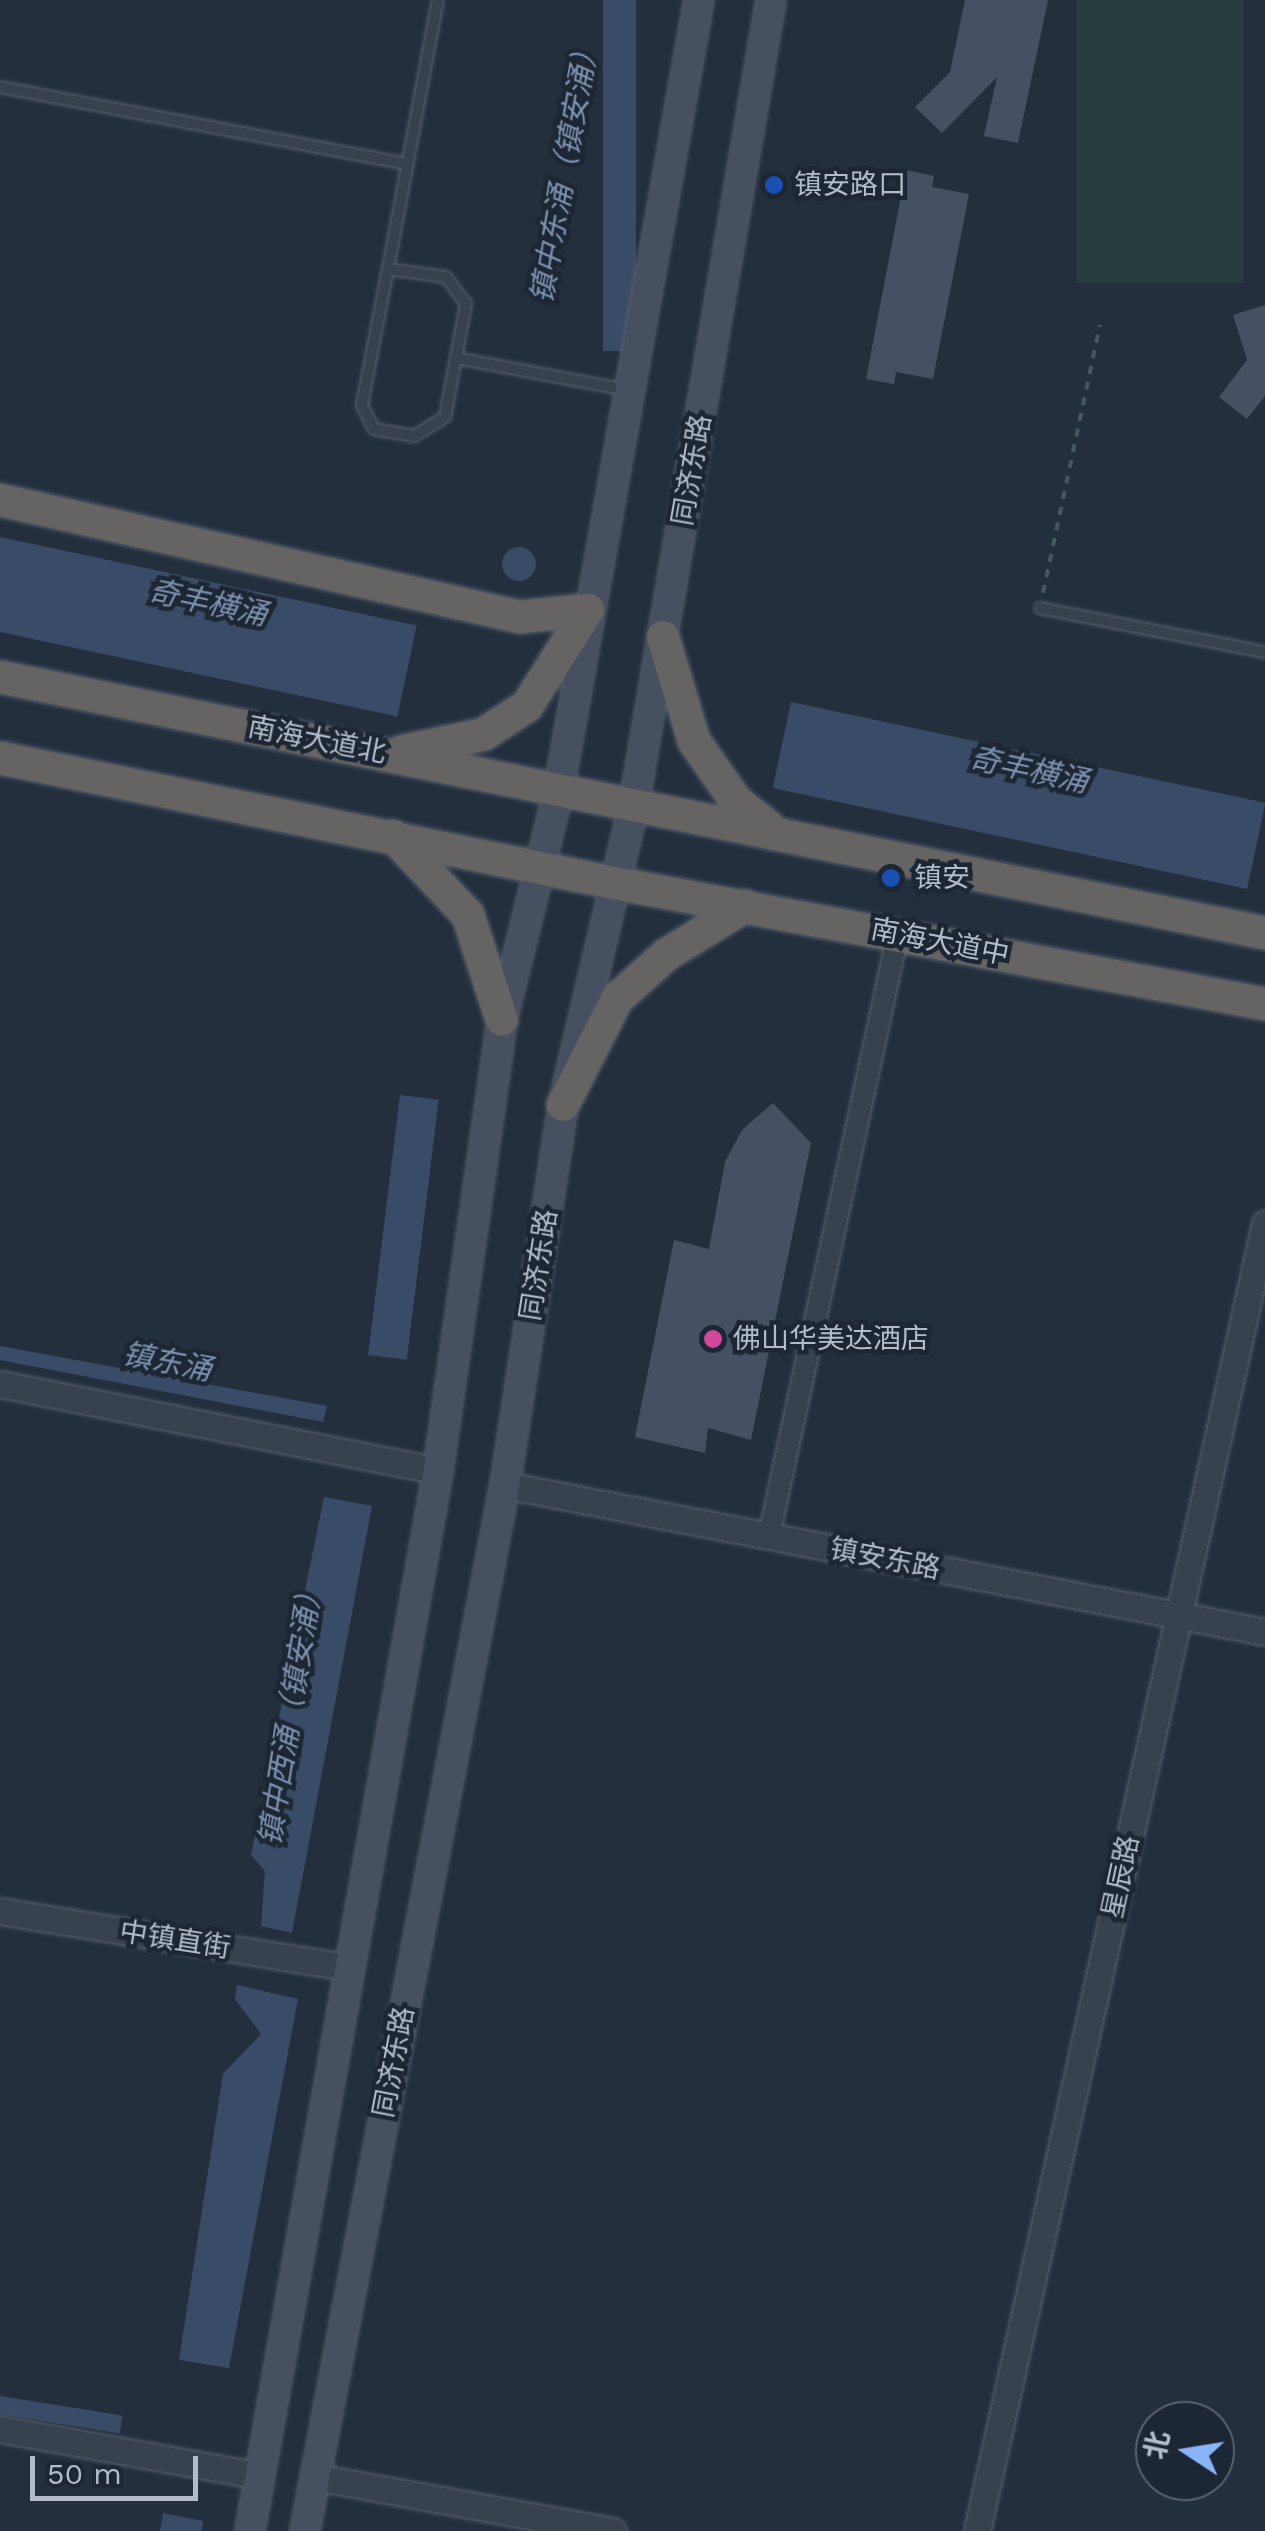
<!DOCTYPE html>
<html>
<head>
<meta charset="utf-8">
<style>
	body { margin:0 }
	#map { position:relative; width:1265px; height:2531px; overflow:hidden; background:#242f3e; font-family:"Work Sans","Noto Sans SC",sans-serif }
	div>[style] { position:absolute }
	.green>* { inset:0; background:#263c3f; transform-origin:0 0 }
	.water>* { inset:0; background:#394c67; transform-origin:0 0 }
	.round { border-radius:50% }
	.building>* { inset:0; background:#455162 }
	.path>* { height:4px; margin-top:-2px; transform-origin:0; background:repeating-linear-gradient(90deg,#44595c 0 8px,transparent 0 16px) }
	.roads { filter:drop-shadow(0 0 2px #565f6c) drop-shadow(0 0 2px #565f6c) }
	.service>* { height:10px; margin:-5px; padding:0 5px; transform-origin:5px; border-radius:5px; background:#38414e }
	.minor>* { height:20px; margin:-10px; padding:0 10px; transform-origin:10px; border-radius:10px; background:#38414e }
	.tertiary>* { height:25px; margin:-12.5px; padding:0 12.5px; transform-origin:12.5px; border-radius:12.5px; background:#38414e }
	.secondary>* { height:28px; margin:-14px; padding:0 14px; transform-origin:14px; border-radius:14px; background:#465061 }
	.trunk>* { height:32px; margin:-16px; padding:0 16px; transform-origin:16px; border-radius:16px; background:#656462 }
	.dots>* { width:28px; height:28px; translate:-50% -50%; box-sizing:border-box; border:5px solid #1d2633; border-radius:50% }
	span { translate:-50% -50%; white-space:nowrap; text-align:center; line-height:1.15; -webkit-text-stroke:9px #1d2633; paint-order:stroke }
	.poi-label { font-size:28px; color:#b4bcc9 }
	.left { translate:0 -50%; text-align:left }
	.street-label { font-size:28px; color:#b4bcc9 }
	.water-label { font-size:30px; color:#7c92b1; font-style:italic }
	.north { position:absolute; left:1135px; top:2401px; width:100px; height:100px; box-sizing:border-box; background:#1d2633; border:2px solid #59626f; border-radius:50%; rotate:282deg; font-size:28px; font-weight:700; line-height:40px; text-align:center; color:#b4bcc9 }
	.north::after { content:''; display:block; margin:auto; width:35px; height:45px; background:#8ab4f8; clip-path:polygon(50% 0,100% 100%,50% 72%,0 100%) }
	.scale { position:absolute; left:30px; top:2456px; width:168px; height:45px; box-sizing:border-box; border:5px solid #b4bcc9; border-top:0; padding-left:12px; font-size:30px; line-height:35px; white-space:nowrap; color:#b4bcc9; -webkit-text-stroke:8px #1d2633; paint-order:stroke }
</style>
</head>
<body>
<div id="map">
	<div class="green">
		<div style="left:1077px;top:0;width:166px;height:283px"></div>
	</div>
	<div class="water">
		<div style="left:603px;top:0;width:33px;height:351px"></div>
		<div style="left:0;top:537px;width:426px;height:93px;rotate:12deg"></div>
		<div class="round" style="left:502px;top:547px;width:34px;height:34px"></div>
		<div style="left:791px;top:702px;width:485px;height:88px;rotate:12deg"></div>
		<div style="left:400px;top:1095px;width:39px;height:262px;rotate:7deg"></div>
		<div style="clip-path:polygon(0 1346px,327px 1406px,323px 1422px,0 1360px)"></div>
		<div style="clip-path:polygon(324px 1497px,372px 1506px,292px 1933px,261px 1926px,265px 1871px,251px 1855px)"></div>
		<div style="clip-path:polygon(237px 1985px,298px 1999px,229px 2368px,179px 2360px,223px 2074px,261px 2034px,235px 1999px)"></div>
		<div style="left:0;top:2396px;width:124px;height:18px;rotate:9deg"></div>
		<div style="clip-path:polygon(163px 2513px,203px 2521px,202px 2531px,160px 2531px)"></div>
	</div>
	<div class="building">
		<div style="clip-path:polygon(965px 0,1048px 0,1018px 143px,984px 136px,997px 77px,942px 133px,915px 107px,950px 72px)"></div>
		<div style="clip-path:polygon(906px 170px,934px 176px,932px 187px,969px 194px,933px 379px,896px 372px,894px 384px,866px 379px)"></div>
		<div style="clip-path:polygon(1265px 305px,1265px 396px,1247px 419px,1219px 397px,1247px 360px,1233px 315px)"></div>
		<div style="clip-path:polygon(773px 1103px,811px 1143px,751px 1440px,708px 1428px,705px 1453px,635px 1437px,674px 1240px,709px 1249px,725px 1162px,742px 1130px)"></div>
	</div>
	<div class="path">
		<div style="left:1043px;top:593px;width:274px;rotate:-78deg"></div>
	</div>
	<div class="roads">
		<div class="service">
			<div style="left:0;top:87px;width:414px;rotate:10.7deg"></div>
			<div style="left:388px;top:269px;width:59px;rotate:7.9deg"></div>
			<div style="left:446px;top:277px;width:34px;rotate:53deg"></div>
			<div style="left:466px;top:304px;width:115px;rotate:100.5deg"></div>
			<div style="left:445px;top:417px;width:36px;rotate:148deg"></div>
			<div style="left:414px;top:436px;width:41px;rotate:-170.1deg"></div>
			<div style="left:374px;top:429px;width:27px;rotate:-117deg"></div>
			<div style="left:362px;top:405px;width:138px;rotate:-79.2deg"></div>
			<div style="left:388px;top:269px;width:274px;rotate:-79.5deg"></div>
			<div style="left:456px;top:358px;width:174px;rotate:10.6deg"></div>
			<div style="left:1040px;top:608px;width:229px;rotate:11.1deg"></div>
		</div>
		<div class="minor">
			<div style="left:769px;top:1536px;width:616px;rotate:-77.91deg"></div>
		</div>
		<div class="tertiary">
			<div style="left:0;top:1384px;width:447px;rotate:11.2deg"></div>
			<div style="left:505px;top:1485px;width:774px;rotate:10.95deg"></div>
			<div style="left:0;top:1911px;width:355px;rotate:9.2deg"></div>
			<div style="left:0;top:2429px;width:264px;rotate:10.2deg"></div>
			<div style="left:315px;top:2477px;width:303px;rotate:10.3deg"></div>
			<div style="left:977px;top:2531px;width:1339px;rotate:-77.58deg"></div>
		</div>
		<div class="secondary">
			<div style="left:250px;top:2531px;width:1077px;rotate:-79.94deg"></div>
			<div style="left:438px;top:1471px;width:456px;rotate:-81.9deg"></div>
			<div style="left:502px;top:1020px;width:238px;rotate:-76.1deg"></div>
			<div style="left:559px;top:789px;width:801px;rotate:-79.94deg"></div>
			<div style="left:305px;top:2531px;width:1065px;rotate:-79.18deg"></div>
			<div style="left:505px;top:1485px;width:384px;rotate:-81.3deg"></div>
			<div style="left:563px;top:1105px;width:309px;rotate:-76.7deg"></div>
			<div style="left:634px;top:804px;width:816px;rotate:-80.33deg"></div>
		</div>
		<div class="trunk">
			<div style="left:0;top:500px;width:533px;rotate:12.68deg"></div>
			<div style="left:520px;top:617px;width:68px;rotate:-5.9deg"></div>
			<div style="left:663px;top:637px;width:109px;rotate:73.4deg"></div>
			<div style="left:694px;top:741px;width:73px;rotate:55deg"></div>
			<div style="left:736px;top:801px;width:41px;rotate:38deg"></div>
			<div style="left:0;top:677px;width:1291px;rotate:11.44deg"></div>
			<div style="left:401px;top:752px;width:85px;rotate:-12.2deg"></div>
			<div style="left:484px;top:734px;width:51px;rotate:-33.1deg"></div>
			<div style="left:527px;top:706px;width:114px;rotate:-57.6deg"></div>
			<div style="left:0;top:758px;width:627px;rotate:11.51deg"></div>
			<div style="left:614px;top:883px;width:662px;rotate:10.53deg"></div>
			<div style="left:393px;top:836px;width:109px;rotate:46.5deg"></div>
			<div style="left:468px;top:915px;width:110px;rotate:72.1deg"></div>
			<div style="left:563px;top:1105px;width:119px;rotate:-63deg"></div>
			<div style="left:617px;top:999px;width:66px;rotate:-41.9deg"></div>
			<div style="left:666px;top:955px;width:93px;rotate:-31.8deg"></div>
		</div>
	</div>
	<div class="dots">
		<div style="left:774px;top:185px;background:#1a4fb4"></div>
		<div style="left:891px;top:878px;background:#1a4fb4"></div>
		<div style="left:713px;top:1339px;background:#d1479c"></div>
	</div>
	<div class="poi-label">
		<span class="left" style="left:794px;top:185px">镇安路口</span>
		<span class="left" style="left:914px;top:878px">镇安</span>
		<span class="left" style="left:733px;top:1339px">佛山华美达酒店</span>
	</div>
	<div class="street-label">
		<span style="left:692px;top:470px;rotate:-80deg">同济东路</span>
		<span style="left:317px;top:740px;rotate:11deg">南海大道北</span>
		<span style="left:940px;top:942px;rotate:11deg">南海大道中</span>
		<span style="left:539px;top:1265px;rotate:-81deg">同济东路</span>
		<span style="left:885px;top:1559px;rotate:11deg">镇安东路</span>
		<span style="left:1121px;top:1877px;rotate:-78deg">星辰路</span>
		<span style="left:175px;top:1940px;rotate:9deg">中镇直街</span>
		<span style="left:394px;top:2062px;rotate:-79deg">同济东路</span>
	</div>
	<div class="water-label">
		<span style="left:565px;top:170px;rotate:-80deg">镇中东涌（镇安涌）</span>
		<span style="left:208px;top:603px;rotate:12deg">奇丰横涌</span>
		<span style="left:1029px;top:770px;rotate:12deg">奇丰横涌</span>
		<span style="left:167px;top:1362px;rotate:11deg">镇东涌</span>
		<span style="left:291px;top:1712px;rotate:-81deg">镇中西涌（镇安涌）</span>
	</div>
	<div class="north">北</div>
	<div class="scale">50 m</div>
</div>
</body>
</html>
